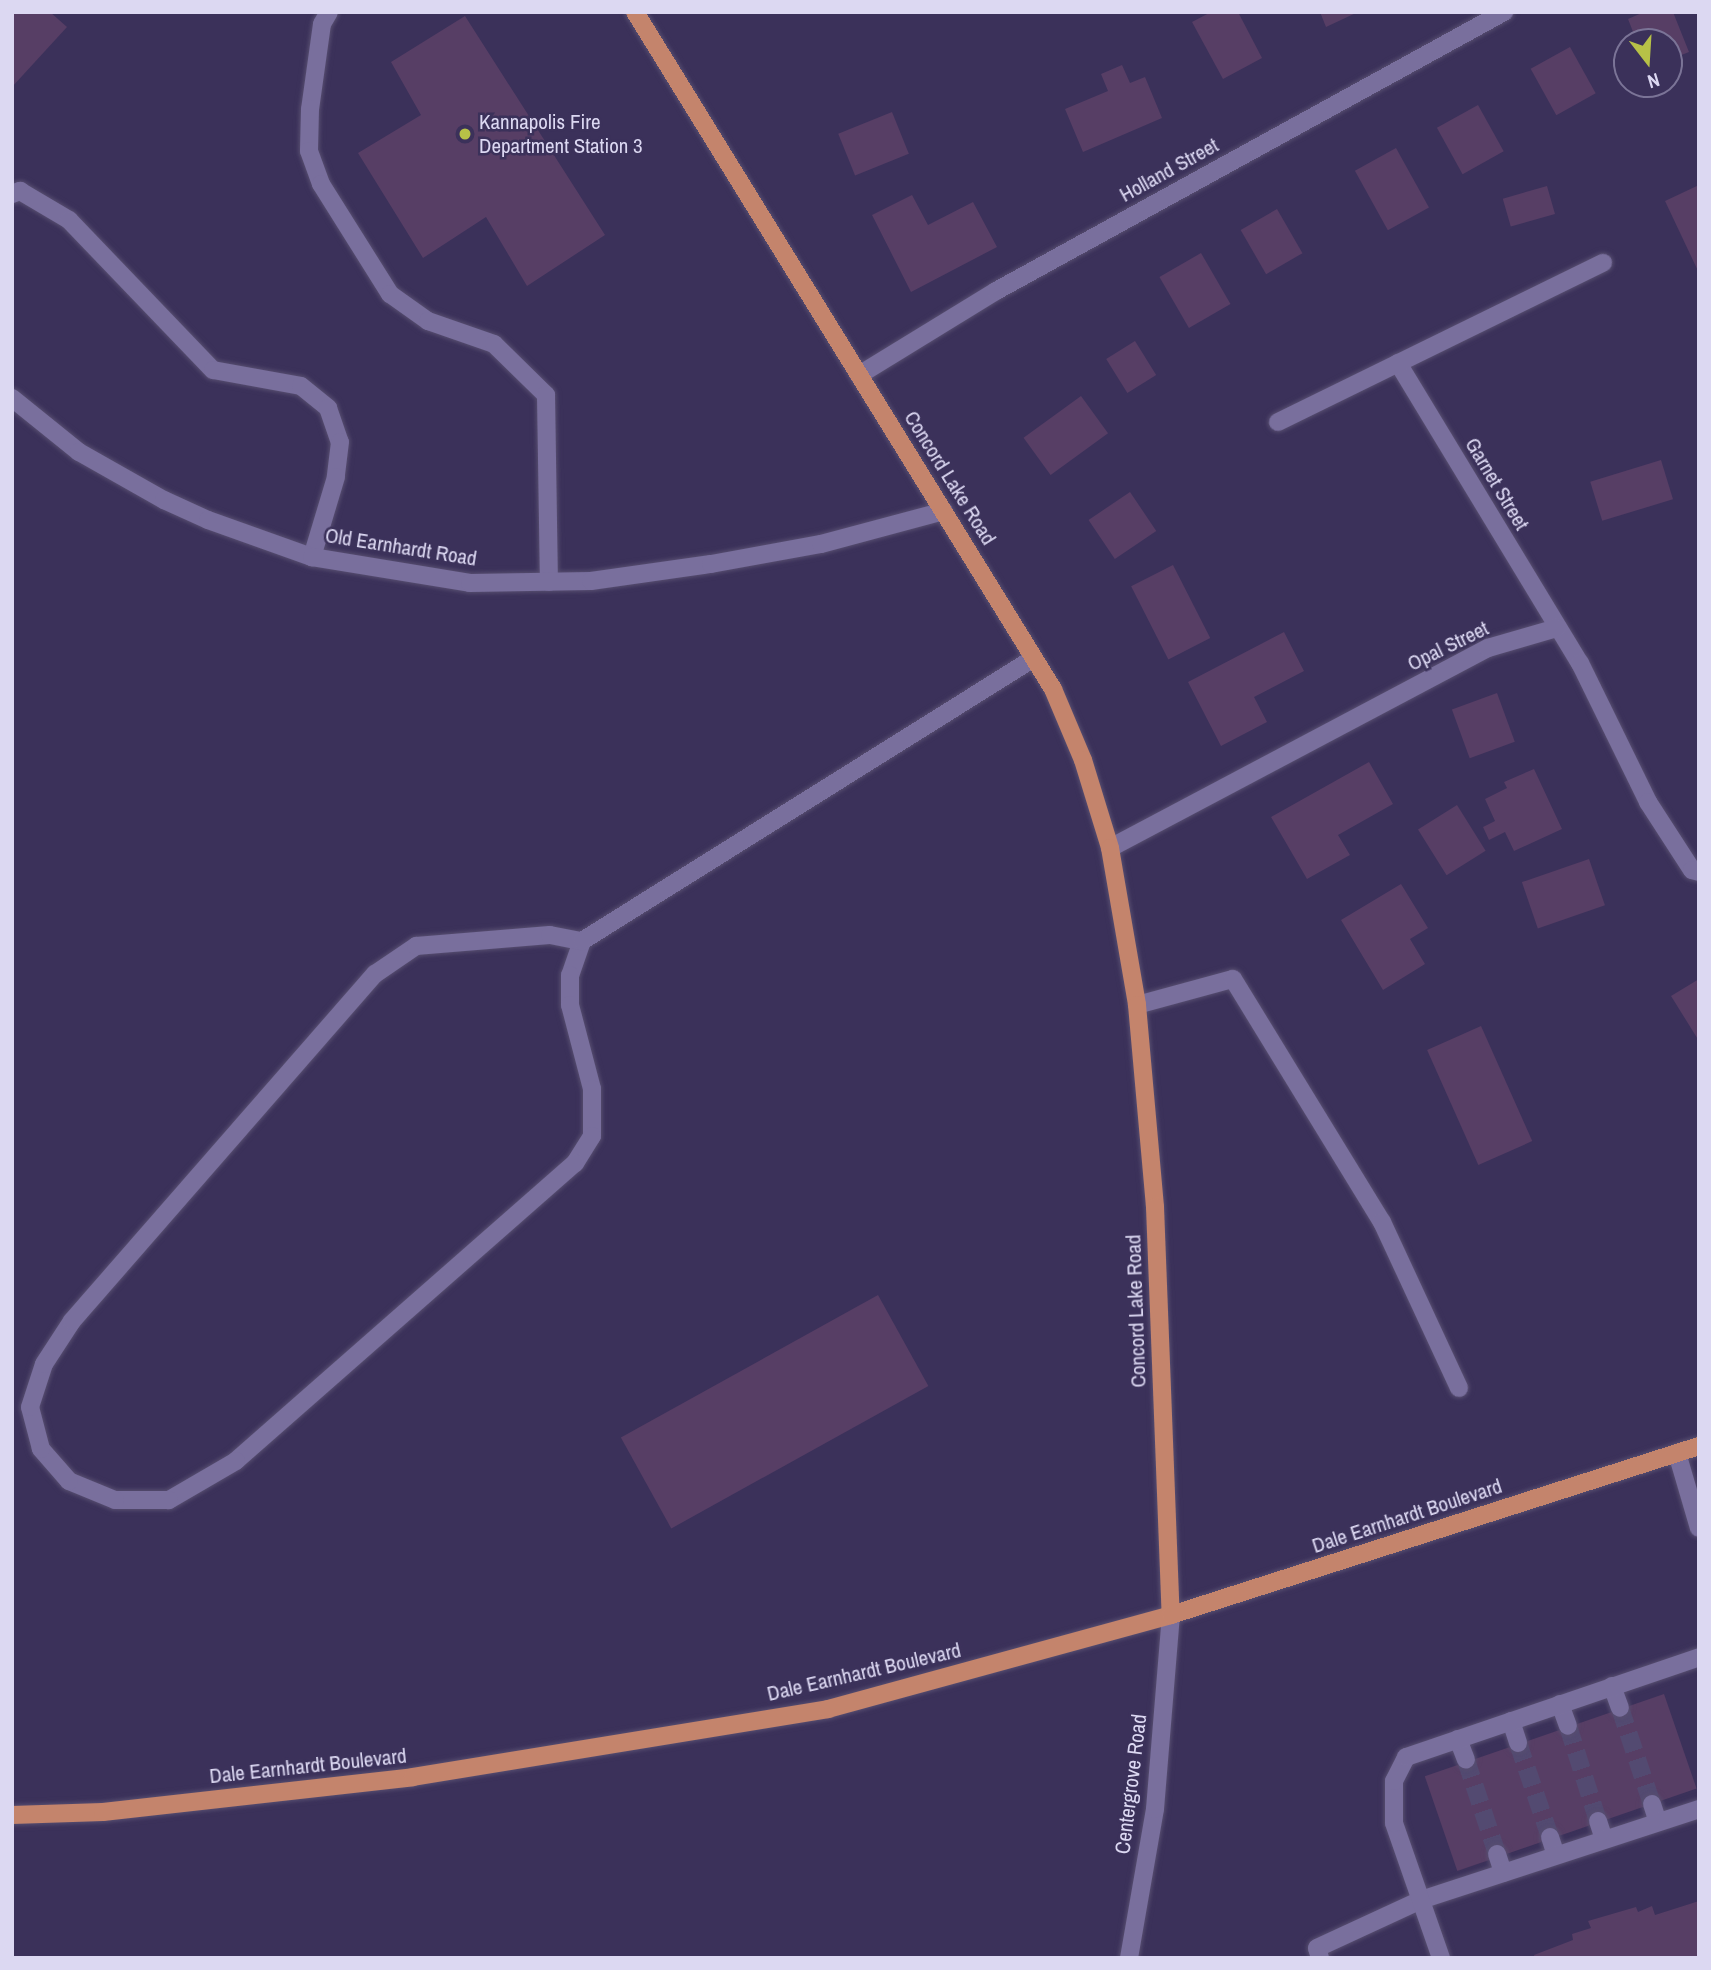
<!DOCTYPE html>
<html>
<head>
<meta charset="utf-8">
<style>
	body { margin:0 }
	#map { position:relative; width:1711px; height:1970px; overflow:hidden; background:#3b315a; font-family:"Archivo Narrow",sans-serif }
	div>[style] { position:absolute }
	.building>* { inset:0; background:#573e65; transform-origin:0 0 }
	.minor-tunnel>* { height:18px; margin-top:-9px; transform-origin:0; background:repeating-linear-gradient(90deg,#534a71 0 18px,transparent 0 27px) }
	.roads { filter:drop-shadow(0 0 2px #574e70) drop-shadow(0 0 2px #574e70) }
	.minor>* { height:18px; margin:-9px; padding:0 9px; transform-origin:9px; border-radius:9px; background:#796f9d }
	.major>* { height:18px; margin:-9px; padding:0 9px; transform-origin:9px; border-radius:9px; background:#c4846c }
	.dots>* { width:19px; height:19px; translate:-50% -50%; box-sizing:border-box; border:4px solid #3b315a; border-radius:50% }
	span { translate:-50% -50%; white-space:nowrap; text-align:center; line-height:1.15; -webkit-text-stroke:5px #3b315a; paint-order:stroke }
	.poi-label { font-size:21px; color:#dcd8f2 }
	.left { translate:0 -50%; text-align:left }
	.street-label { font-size:21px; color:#dcd8f2 }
	.frame { position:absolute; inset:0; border:14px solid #dcd8f2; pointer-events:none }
	.north { position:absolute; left:1613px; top:28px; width:70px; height:70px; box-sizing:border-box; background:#3b315a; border:2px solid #7b7497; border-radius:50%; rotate:163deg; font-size:19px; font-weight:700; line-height:28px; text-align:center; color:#dcd8f2 }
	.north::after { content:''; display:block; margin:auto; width:24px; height:32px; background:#b7c147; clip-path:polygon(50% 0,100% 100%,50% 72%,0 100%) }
</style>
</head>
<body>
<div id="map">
	<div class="building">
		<div style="clip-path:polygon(12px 12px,50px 12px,67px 27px,12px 87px)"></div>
		<div style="clip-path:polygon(1211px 12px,1238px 12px,1262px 58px,1223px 79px,1192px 22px)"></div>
		<div style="clip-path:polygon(1320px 12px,1358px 12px,1326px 27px)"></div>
		<div style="clip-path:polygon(1644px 12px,1673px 12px,1689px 52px,1669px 60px,1669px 42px,1637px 42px,1628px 19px)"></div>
		<div style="clip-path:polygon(465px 16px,605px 235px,527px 286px,486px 217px,423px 258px,358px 153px,421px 115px,391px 62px)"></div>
		<div style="left:1570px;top:47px;width:53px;height:45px;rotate:61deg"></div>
		<div style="clip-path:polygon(1122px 65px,1130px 83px,1145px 77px,1162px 118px,1083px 152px,1065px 109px,1108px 91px,1101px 74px)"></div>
		<div style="left:1478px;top:105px;width:53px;height:47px;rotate:61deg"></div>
		<div style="left:892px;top:112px;width:45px;height:58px;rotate:68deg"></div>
		<div style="left:1396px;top:148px;width:68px;height:47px;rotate:61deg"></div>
		<div style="clip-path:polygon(1699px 185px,1699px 273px,1665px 201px)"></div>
		<div style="left:1547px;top:186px;width:29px;height:46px;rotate:74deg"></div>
		<div style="clip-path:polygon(912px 195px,928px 225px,973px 202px,997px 247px,911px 292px,872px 215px)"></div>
		<div style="left:1277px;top:209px;width:51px;height:42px;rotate:60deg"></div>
		<div style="left:1201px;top:253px;width:59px;height:48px;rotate:60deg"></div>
		<div style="left:1135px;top:341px;width:40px;height:34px;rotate:58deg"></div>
		<div style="left:1081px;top:396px;width:46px;height:71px;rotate:54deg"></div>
		<div style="left:1661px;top:460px;width:41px;height:74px;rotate:73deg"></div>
		<div style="left:1130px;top:492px;width:47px;height:50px;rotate:56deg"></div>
		<div style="left:1173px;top:565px;width:82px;height:47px;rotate:63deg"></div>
		<div style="clip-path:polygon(1284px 632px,1304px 671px,1254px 697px,1267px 722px,1221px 746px,1188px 682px)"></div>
		<div style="left:1497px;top:693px;width:52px;height:48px;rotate:70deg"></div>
		<div style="clip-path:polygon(1369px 762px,1393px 804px,1338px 835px,1350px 855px,1307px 879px,1271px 817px)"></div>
		<div style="clip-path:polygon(1534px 769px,1562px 829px,1514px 851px,1505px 832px,1489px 840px,1483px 827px,1495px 821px,1485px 799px,1507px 788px,1504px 782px)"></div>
		<div style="left:1457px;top:805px;width:54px;height:46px;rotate:58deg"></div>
		<div style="left:1589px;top:859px;width:49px;height:71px;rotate:71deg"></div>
		<div style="clip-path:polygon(1401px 884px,1428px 928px,1410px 939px,1425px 964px,1383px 990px,1341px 920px)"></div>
		<div style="clip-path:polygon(1699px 979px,1699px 1041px,1671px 996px)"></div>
		<div style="left:1481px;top:1026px;width:126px;height:59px;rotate:66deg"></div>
		<div style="left:878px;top:1295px;width:104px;height:294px;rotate:61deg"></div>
		<div style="left:1664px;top:1694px;width:100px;height:253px;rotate:71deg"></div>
		<div style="clip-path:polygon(1699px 1901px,1699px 1958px,1535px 1958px,1534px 1955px,1573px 1940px,1572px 1934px,1591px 1928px,1588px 1921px,1636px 1907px,1638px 1912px,1652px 1906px,1655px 1915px)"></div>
	</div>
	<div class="minor-tunnel">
		<div style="left:1620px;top:1708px;width:101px;rotate:71.6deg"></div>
		<div style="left:1568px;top:1726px;width:100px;rotate:72.5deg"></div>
		<div style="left:1518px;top:1743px;width:99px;rotate:71.2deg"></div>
		<div style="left:1466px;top:1760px;width:99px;rotate:71.7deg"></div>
	</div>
	<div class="roads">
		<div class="minor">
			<div style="left:329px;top:12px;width:14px;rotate:120deg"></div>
			<div style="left:322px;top:24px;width:86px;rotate:98deg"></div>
			<div style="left:310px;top:109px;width:42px;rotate:91.4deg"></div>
			<div style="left:309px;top:151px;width:35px;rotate:70deg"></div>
			<div style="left:321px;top:184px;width:130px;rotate:57.9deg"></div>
			<div style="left:390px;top:294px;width:47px;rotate:35.4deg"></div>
			<div style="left:428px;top:321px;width:70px;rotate:19.2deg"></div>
			<div style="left:494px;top:344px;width:73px;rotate:44.4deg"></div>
			<div style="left:546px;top:395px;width:187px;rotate:89.1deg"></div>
			<div style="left:12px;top:194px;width:9px;rotate:-21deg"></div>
			<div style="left:20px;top:191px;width:57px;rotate:30.6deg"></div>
			<div style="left:69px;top:220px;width:208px;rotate:46.2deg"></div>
			<div style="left:213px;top:370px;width:89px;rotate:10.3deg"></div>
			<div style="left:301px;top:386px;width:35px;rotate:39deg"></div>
			<div style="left:328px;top:408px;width:36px;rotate:71deg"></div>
			<div style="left:340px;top:442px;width:35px;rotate:97deg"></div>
			<div style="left:336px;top:477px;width:84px;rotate:106.7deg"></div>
			<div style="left:1398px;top:363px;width:351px;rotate:58.8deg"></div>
			<div style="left:1580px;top:663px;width:155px;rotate:63.9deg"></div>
			<div style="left:1648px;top:802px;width:81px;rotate:57.1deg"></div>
			<div style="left:1692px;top:870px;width:7px;rotate:16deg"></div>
			<div style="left:859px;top:375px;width:161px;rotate:-31.5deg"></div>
			<div style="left:996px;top:291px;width:580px;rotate:-28.78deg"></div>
			<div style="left:12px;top:398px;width:86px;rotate:38.9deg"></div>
			<div style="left:79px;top:452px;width:98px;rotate:29.5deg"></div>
			<div style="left:164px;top:500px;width:48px;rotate:24.4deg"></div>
			<div style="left:208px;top:520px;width:110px;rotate:19.6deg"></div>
			<div style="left:312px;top:557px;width:160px;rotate:9.3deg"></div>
			<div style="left:470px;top:583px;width:121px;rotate:-0.9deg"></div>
			<div style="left:591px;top:581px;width:121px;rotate:-8.1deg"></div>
			<div style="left:711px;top:564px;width:112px;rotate:-10.3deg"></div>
			<div style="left:821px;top:544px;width:127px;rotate:-15deg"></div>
			<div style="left:1278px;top:422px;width:362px;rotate:-26.1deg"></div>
			<div style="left:1110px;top:848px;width:428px;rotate:-27.9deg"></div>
			<div style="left:1488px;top:648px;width:72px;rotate:-16.2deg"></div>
			<div style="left:582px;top:941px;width:36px;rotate:109deg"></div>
			<div style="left:570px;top:975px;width:30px;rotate:90deg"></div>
			<div style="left:570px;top:1005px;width:87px;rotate:75.3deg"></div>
			<div style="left:592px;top:1089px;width:47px;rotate:90deg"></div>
			<div style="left:592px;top:1136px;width:32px;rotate:122deg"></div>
			<div style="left:575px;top:1163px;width:451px;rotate:138.7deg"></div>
			<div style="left:236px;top:1461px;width:78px;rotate:149.8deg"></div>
			<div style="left:169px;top:1500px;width:54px;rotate:180deg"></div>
			<div style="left:115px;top:1500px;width:50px;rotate:-157.6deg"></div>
			<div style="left:69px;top:1481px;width:43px;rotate:-131.2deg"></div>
			<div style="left:41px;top:1449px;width:43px;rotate:-104.7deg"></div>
			<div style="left:30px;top:1407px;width:45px;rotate:-72deg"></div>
			<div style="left:44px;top:1364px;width:51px;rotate:-56.9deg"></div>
			<div style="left:72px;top:1321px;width:461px;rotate:-48.9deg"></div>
			<div style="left:375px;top:974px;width:50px;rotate:-34.3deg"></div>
			<div style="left:416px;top:946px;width:134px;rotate:-4.7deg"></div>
			<div style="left:550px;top:935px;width:33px;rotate:11deg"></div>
			<div style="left:582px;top:941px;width:533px;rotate:-32.05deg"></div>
			<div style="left:1137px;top:1005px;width:99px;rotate:-15.2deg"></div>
			<div style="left:1233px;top:979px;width:285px;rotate:58.5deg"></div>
			<div style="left:1382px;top:1222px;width:183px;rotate:65.1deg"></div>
			<div style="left:1677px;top:1453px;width:78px;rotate:73.7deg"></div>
			<div style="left:1612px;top:1686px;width:23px;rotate:70deg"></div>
			<div style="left:1560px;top:1704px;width:23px;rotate:70deg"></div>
			<div style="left:1511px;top:1721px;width:23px;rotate:72deg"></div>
			<div style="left:1458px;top:1739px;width:22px;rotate:69deg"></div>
			<div style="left:1652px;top:1804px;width:19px;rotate:72deg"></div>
			<div style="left:1598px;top:1821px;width:19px;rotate:72deg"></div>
			<div style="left:1550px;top:1837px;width:19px;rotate:72deg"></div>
			<div style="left:1497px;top:1854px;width:20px;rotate:72deg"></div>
			<div style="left:1129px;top:1958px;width:151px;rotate:-80.1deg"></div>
			<div style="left:1155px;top:1809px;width:195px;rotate:-85.3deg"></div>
			<div style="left:1320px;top:1958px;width:10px;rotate:-107deg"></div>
			<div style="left:1317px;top:1948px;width:115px;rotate:-24.8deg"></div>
			<div style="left:1421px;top:1900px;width:293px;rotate:-18.1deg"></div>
			<div style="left:1441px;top:1958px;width:143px;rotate:-109.2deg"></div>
			<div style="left:1394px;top:1823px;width:42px;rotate:-90deg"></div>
			<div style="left:1394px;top:1781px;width:27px;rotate:-63deg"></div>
			<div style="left:1406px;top:1757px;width:310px;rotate:-18.8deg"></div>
		</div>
		<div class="major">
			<div style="left:635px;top:12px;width:796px;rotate:58.31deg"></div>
			<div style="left:1053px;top:689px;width:77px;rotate:67.1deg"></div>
			<div style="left:1083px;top:760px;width:92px;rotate:72.9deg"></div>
			<div style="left:1110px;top:848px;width:159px;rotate:80.2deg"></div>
			<div style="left:1137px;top:1005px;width:203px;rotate:84.9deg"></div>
			<div style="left:1155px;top:1207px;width:408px;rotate:87.8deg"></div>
			<div style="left:12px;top:1815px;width:91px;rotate:-1.9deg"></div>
			<div style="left:103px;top:1812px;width:312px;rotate:-6.4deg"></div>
			<div style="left:413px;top:1777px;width:421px;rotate:-9.3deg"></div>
			<div style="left:828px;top:1709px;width:356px;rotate:-15.3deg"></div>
			<div style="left:1171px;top:1615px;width:554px;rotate:-17.75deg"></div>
		</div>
	</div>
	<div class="dots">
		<div style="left:465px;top:134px;background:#b7c147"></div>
	</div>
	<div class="poi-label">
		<span class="left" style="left:479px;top:134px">Kannapolis Fire<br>Department Station 3</span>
	</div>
	<div class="street-label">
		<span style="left:1169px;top:170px;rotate:-29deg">Holland Street</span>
		<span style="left:950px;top:478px;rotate:58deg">Concord Lake Road</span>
		<span style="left:1497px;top:484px;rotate:59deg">Garnet Street</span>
		<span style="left:401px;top:547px;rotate:9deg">Old Earnhardt Road</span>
		<span style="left:1448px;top:646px;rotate:-26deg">Opal Street</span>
		<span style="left:1136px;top:1311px;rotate:-92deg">Concord Lake Road</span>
		<span style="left:1407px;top:1516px;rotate:-18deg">Dale Earnhardt Boulevard</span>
		<span style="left:864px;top:1672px;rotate:-13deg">Dale Earnhardt Boulevard</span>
		<span style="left:308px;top:1766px;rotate:-6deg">Dale Earnhardt Boulevard</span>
		<span style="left:1131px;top:1784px;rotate:-83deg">Centergrove Road</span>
	</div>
	<div class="frame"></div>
	<div class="north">N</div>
</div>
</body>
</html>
